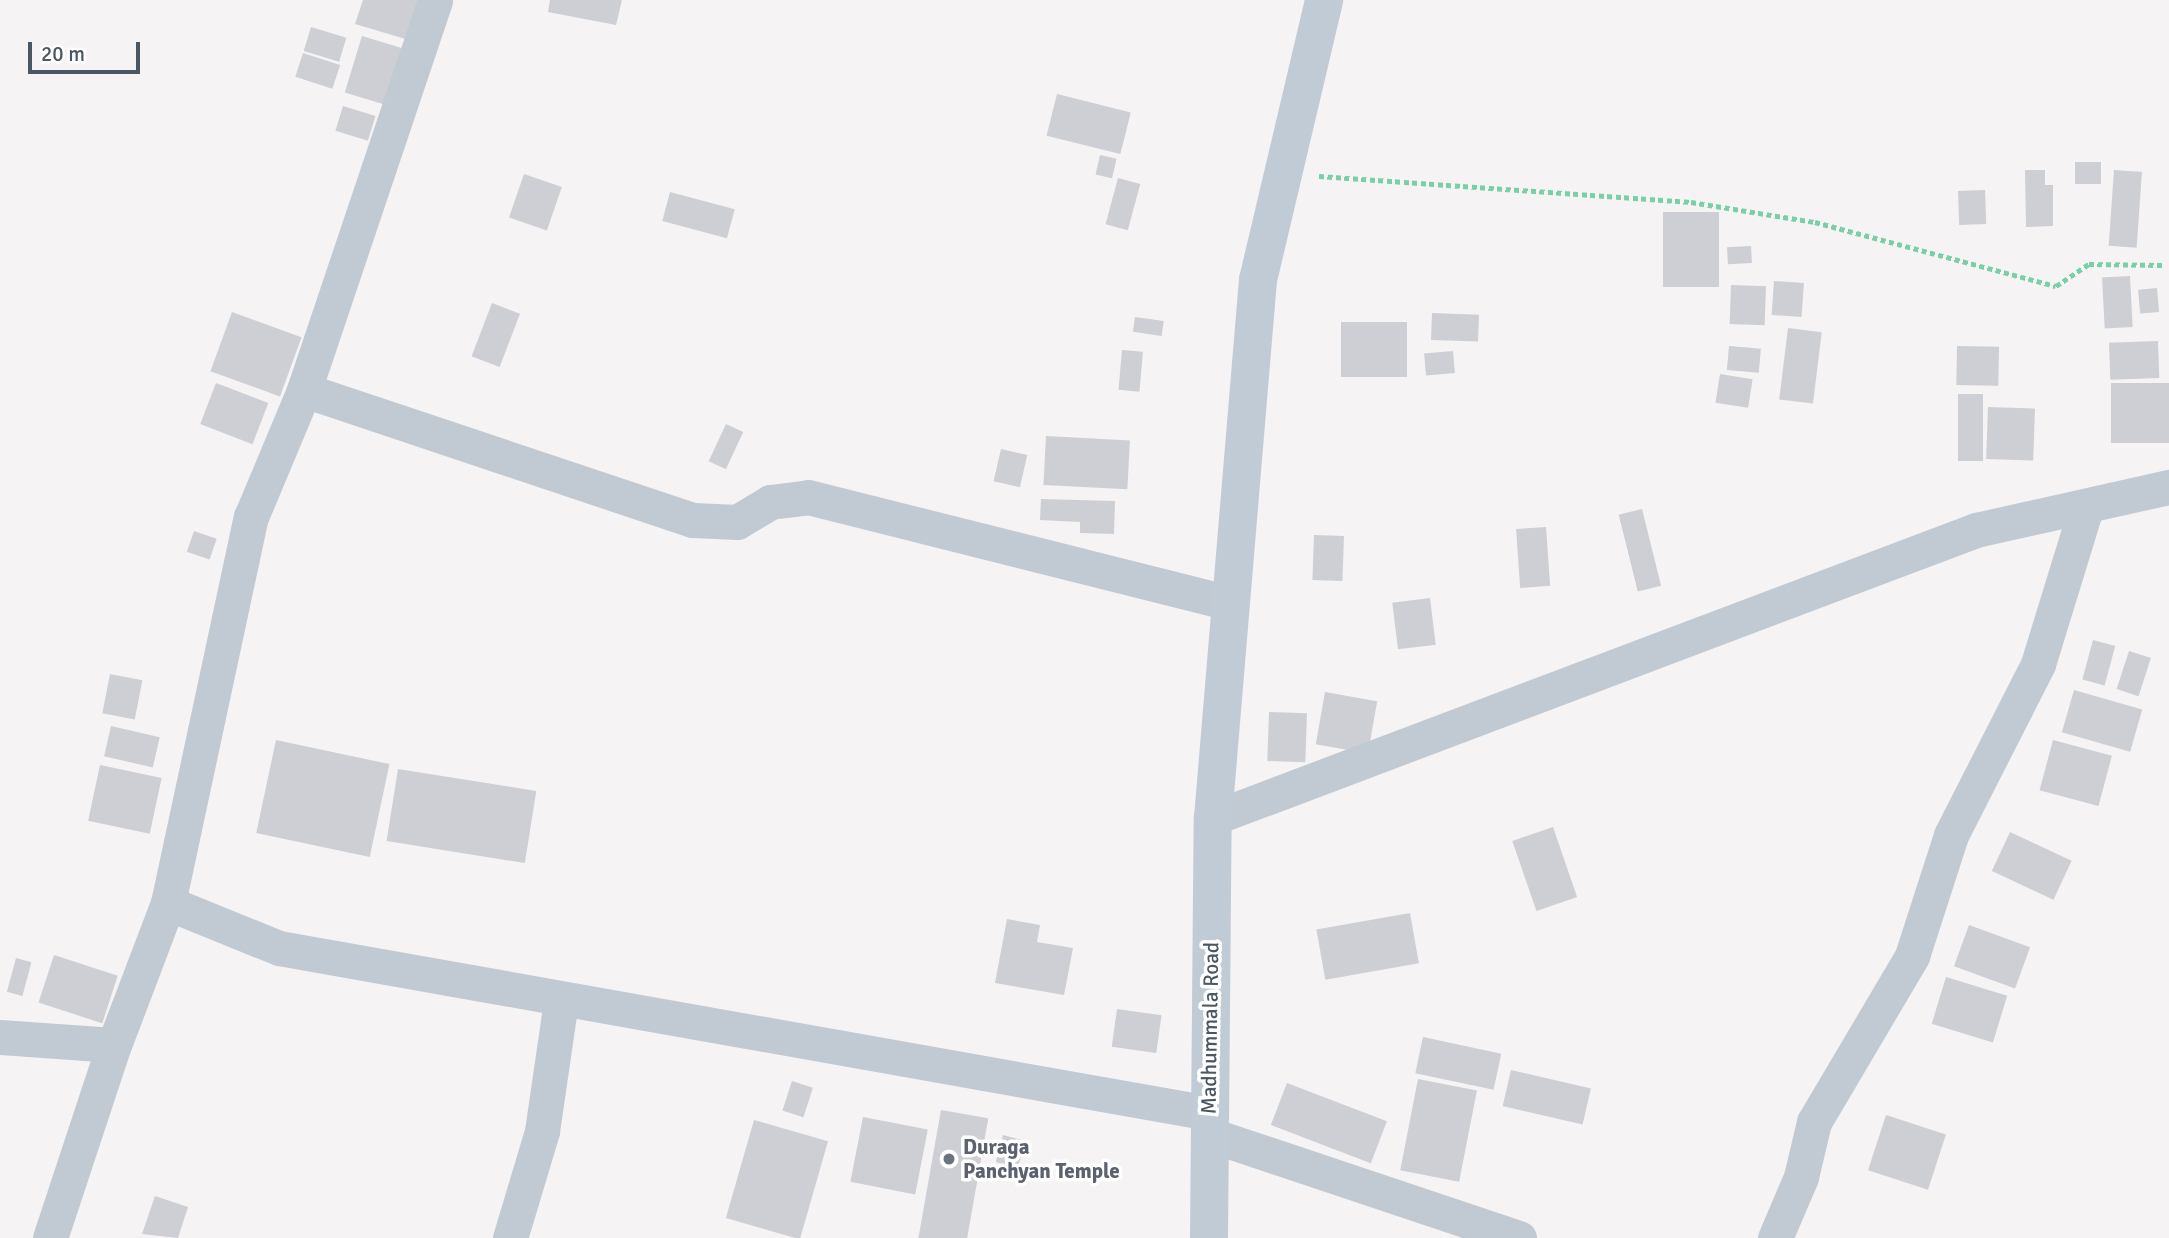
<!DOCTYPE html>
<html>
<head>
<meta charset="utf-8">
<style>
	body { margin:0 }
	#map { position:relative; width:2169px; height:1238px; overflow:hidden; background:#f5f3f3; font-family:Signika,sans-serif }
	div>[style] { position:absolute }
	.building>* { inset:0; background:#cdcfd5; transform-origin:0 0 }
	.path>* { height:4.5px; margin-top:-2.25px; transform-origin:0; background:repeating-linear-gradient(90deg,#7ad0a6 0 5px,transparent 0 8.5px) }
	.street>* { height:35px; margin:-17.5px; padding:0 17.5px; transform-origin:17.5px; border-radius:17.5px; background:#c1cad2 }
	.secondary>* { height:38px; margin:-19px; padding:0 19px; transform-origin:19px; border-radius:19px; background:#c1cbd6 }
	.dots>* { width:19px; height:19px; translate:-50% -50%; box-sizing:border-box; border:4px solid #fff; border-radius:50% }
	span { translate:-50% -50%; white-space:nowrap; text-align:center; line-height:1.15; -webkit-text-stroke:7px #fff; paint-order:stroke }
	.street-label { font-size:21px; color:#4a5661 }
	.worship-label { font-size:21px; color:#5b616d; font-weight:700 }
	.left { translate:0 -50%; text-align:left }
	.scale { position:absolute; left:28px; top:42px; width:112px; height:32px; box-sizing:border-box; border:4px solid #4a5661; border-top:0; padding-left:9px; font-size:21px; line-height:24px; white-space:nowrap; color:#4a5661; -webkit-text-stroke:5px #fff; paint-order:stroke }
</style>
</head>
<body>
<div id="map">
	<div class="building">
		<div style="clip-path:polygon(363px 0,432px 0,419px 43px,355px 24px)"></div>
		<div style="clip-path:polygon(550px 0,622px 0,616px 25px,548px 12px)"></div>
		<div style="left:311px;top:27px;width:37px;height:25px;rotate:17deg"></div>
		<div style="left:362px;top:36px;width:44px;height:59px;rotate:17deg"></div>
		<div style="left:303px;top:53px;width:39px;height:25px;rotate:18deg"></div>
		<div style="left:1057px;top:94px;width:76px;height:43px;rotate:14deg"></div>
		<div style="left:343px;top:106px;width:34px;height:26px;rotate:17deg"></div>
		<div style="left:1100px;top:155px;width:17px;height:20px;rotate:13deg"></div>
		<div style="left:2075px;top:162px;width:26px;height:22px"></div>
		<div style="clip-path:polygon(2025px 170px,2045px 170px,2045px 185px,2053px 185px,2053px 226px,2026px 227px)"></div>
		<div style="left:2114px;top:170px;width:28px;height:76px;rotate:4deg"></div>
		<div style="left:524px;top:174px;width:40px;height:46px;rotate:19deg"></div>
		<div style="left:1118px;top:178px;width:23px;height:48px;rotate:15deg"></div>
		<div style="left:1985px;top:190px;width:34px;height:27px;rotate:88deg"></div>
		<div style="left:670px;top:192px;width:67px;height:30px;rotate:15deg"></div>
		<div style="left:1663px;top:212px;width:56px;height:75px"></div>
		<div style="left:1751px;top:246px;width:17px;height:24px;rotate:87deg"></div>
		<div style="left:2130px;top:276px;width:51px;height:28px;rotate:87deg"></div>
		<div style="left:1774px;top:281px;width:30px;height:34px;rotate:4deg"></div>
		<div style="left:1731px;top:285px;width:35px;height:39px;rotate:2deg"></div>
		<div style="left:2157px;top:288px;width:24px;height:19px;rotate:85deg"></div>
		<div style="left:492px;top:303px;width:30px;height:57px;rotate:21deg"></div>
		<div style="left:232px;top:312px;width:74px;height:63px;rotate:20deg"></div>
		<div style="left:1432px;top:313px;width:47px;height:27px;rotate:2deg"></div>
		<div style="left:1135px;top:317px;width:29px;height:15px;rotate:8deg"></div>
		<div style="left:1407px;top:322px;width:55px;height:66px;rotate:90deg"></div>
		<div style="left:1788px;top:328px;width:34px;height:72px;rotate:7deg"></div>
		<div style="left:2158px;top:341px;width:37px;height:49px;rotate:88deg"></div>
		<div style="left:1729px;top:346px;width:32px;height:24px;rotate:5deg"></div>
		<div style="left:1957px;top:346px;width:42px;height:39px;rotate:1deg"></div>
		<div style="left:1122px;top:350px;width:21px;height:40px;rotate:5deg"></div>
		<div style="left:1453px;top:351px;width:22px;height:29px;rotate:85deg"></div>
		<div style="left:1720px;top:374px;width:33px;height:29px;rotate:9deg"></div>
		<div style="left:216px;top:383px;width:56px;height:44px;rotate:21deg"></div>
		<div style="left:2111px;top:383px;width:58px;height:60px"></div>
		<div style="left:1958px;top:394px;width:25px;height:67px"></div>
		<div style="left:1988px;top:407px;width:47px;height:52px;rotate:2deg"></div>
		<div style="left:726px;top:424px;width:19px;height:41px;rotate:25deg"></div>
		<div style="left:1046px;top:436px;width:84px;height:49px;rotate:3deg"></div>
		<div style="left:1001px;top:449px;width:27px;height:33px;rotate:13deg"></div>
		<div style="clip-path:polygon(1041px 499px,1115px 501px,1114px 534px,1080px 533px,1080px 522px,1040px 520px)"></div>
		<div style="left:1642px;top:509px;width:79px;height:24px;rotate:76deg"></div>
		<div style="left:1546px;top:527px;width:59px;height:30px;rotate:86deg"></div>
		<div style="left:194px;top:531px;width:24px;height:22px;rotate:19deg"></div>
		<div style="left:1314px;top:535px;width:30px;height:45px;rotate:2deg"></div>
		<div style="left:1430px;top:598px;width:47px;height:38px;rotate:83deg"></div>
		<div style="left:2093px;top:640px;width:23px;height:41px;rotate:15deg"></div>
		<div style="left:2129px;top:651px;width:23px;height:40px;rotate:18deg"></div>
		<div style="left:110px;top:674px;width:33px;height:40px;rotate:11deg"></div>
		<div style="left:2074px;top:690px;width:71px;height:44px;rotate:16deg"></div>
		<div style="left:1325px;top:692px;width:53px;height:53px;rotate:10deg"></div>
		<div style="left:1269px;top:712px;width:38px;height:49px;rotate:2deg"></div>
		<div style="left:111px;top:726px;width:50px;height:31px;rotate:13deg"></div>
		<div style="left:276px;top:740px;width:116px;height:95px;rotate:12deg"></div>
		<div style="left:2053px;top:740px;width:61px;height:52px;rotate:15deg"></div>
		<div style="left:100px;top:765px;width:63px;height:57px;rotate:12deg"></div>
		<div style="left:398px;top:769px;width:140px;height:73px;rotate:9deg"></div>
		<div style="left:1553px;top:827px;width:74px;height:43px;rotate:71deg"></div>
		<div style="left:2010px;top:832px;width:68px;height:43px;rotate:25deg"></div>
		<div style="left:1410px;top:913px;width:51px;height:95px;rotate:80deg"></div>
		<div style="clip-path:polygon(1007px 919px,1040px 925px,1037px 942px,1073px 948px,1064px 995px,995px 983px)"></div>
		<div style="left:1969px;top:925px;width:65px;height:44px;rotate:20deg"></div>
		<div style="left:54px;top:955px;width:67px;height:50px;rotate:18deg"></div>
		<div style="left:16px;top:958px;width:16px;height:35px;rotate:15deg"></div>
		<div style="left:1946px;top:977px;width:64px;height:49px;rotate:17deg"></div>
		<div style="left:1117px;top:1009px;width:45px;height:38px;rotate:8deg"></div>
		<div style="left:1423px;top:1037px;width:80px;height:37px;rotate:12deg"></div>
		<div style="left:1511px;top:1070px;width:82px;height:37px;rotate:13deg"></div>
		<div style="left:1418px;top:1079px;width:60px;height:93px;rotate:11deg"></div>
		<div style="left:792px;top:1081px;width:22px;height:31px;rotate:18deg"></div>
		<div style="left:1287px;top:1083px;width:107px;height:45px;rotate:21deg"></div>
		<div style="left:941px;top:1110px;width:48px;height:130px;rotate:10deg"></div>
		<div style="left:1886px;top:1115px;width:63px;height:58px;rotate:18deg"></div>
		<div style="left:863px;top:1117px;width:66px;height:66px;rotate:11deg"></div>
		<div style="left:754px;top:1120px;width:77px;height:102px;rotate:16deg"></div>
		<div style="left:1003px;top:1135px;width:23px;height:28px;rotate:15deg"></div>
		<div style="clip-path:polygon(155px 1196px,188px 1207px,178px 1238px,142px 1234px)"></div>
	</div>
	<div class="path">
		<div style="left:1319px;top:176px;width:373px;rotate:4deg"></div>
		<div style="left:1691px;top:202px;width:126px;rotate:9.2deg"></div>
		<div style="left:1815px;top:222px;width:249px;rotate:14.9deg"></div>
		<div style="left:2056px;top:286px;width:40px;rotate:-34deg"></div>
		<div style="left:2089px;top:264px;width:73px;rotate:0.8deg"></div>
	</div>
	<div class="street">
		<div style="left:304px;top:390px;width:410px;rotate:18.5deg"></div>
		<div style="left:693px;top:520px;width:44px;rotate:2.6deg"></div>
		<div style="left:737px;top:522px;width:39px;rotate:-31deg"></div>
		<div style="left:770px;top:502px;width:38px;rotate:-7deg"></div>
		<div style="left:808px;top:497px;width:436px;rotate:14.1deg"></div>
		<div style="left:1213px;top:818px;width:816px;rotate:-20.68deg"></div>
		<div style="left:1976px;top:530px;width:198px;rotate:-12.6deg"></div>
		<div style="left:168px;top:903px;width:120px;rotate:22.1deg"></div>
		<div style="left:279px;top:948px;width:945px;rotate:10.06deg"></div>
		<div style="left:0;top:1037px;width:114px;rotate:4deg"></div>
		<div style="left:1208px;top:1134px;width:328px;rotate:18.5deg"></div>
		<div style="left:50px;top:1238px;width:203px;rotate:-71.7deg"></div>
		<div style="left:114px;top:1045px;width:152px;rotate:-69.2deg"></div>
		<div style="left:168px;top:903px;width:395px;rotate:-77.9deg"></div>
		<div style="left:251px;top:517px;width:138px;rotate:-67.3deg"></div>
		<div style="left:304px;top:390px;width:411px;rotate:-71.4deg"></div>
		<div style="left:510px;top:1238px;width:112px;rotate:-73.3deg"></div>
		<div style="left:542px;top:1131px;width:132px;rotate:-81.7deg"></div>
		<div style="left:1775px;top:1238px;width:66px;rotate:-66.9deg"></div>
		<div style="left:1801px;top:1177px;width:57px;rotate:-76.7deg"></div>
		<div style="left:1814px;top:1122px;width:193px;rotate:-59.4deg"></div>
		<div style="left:1912px;top:956px;width:127px;rotate:-72.1deg"></div>
		<div style="left:1951px;top:835px;width:192px;rotate:-63deg"></div>
		<div style="left:2038px;top:664px;width:163px;rotate:-72.9deg"></div>
	</div>
	<div class="secondary">
		<div style="left:1209px;top:1238px;width:420px;rotate:-89.5deg"></div>
		<div style="left:1213px;top:818px;width:540px;rotate:-85.22deg"></div>
		<div style="left:1258px;top:280px;width:288px;rotate:-76.7deg"></div>
	</div>
	<div class="dots">
		<div style="left:949px;top:1159px;background:#6b7280"></div>
	</div>
	<div class="street-label">
		<span style="left:1210px;top:1028px;rotate:-89deg">Madhummala Road</span>
	</div>
	<div class="worship-label">
		<span class="left" style="left:963px;top:1159px">Duraga<br>Panchyan Temple</span>
	</div>
	<div class="scale">20 m</div>
</div>
</body>
</html>
